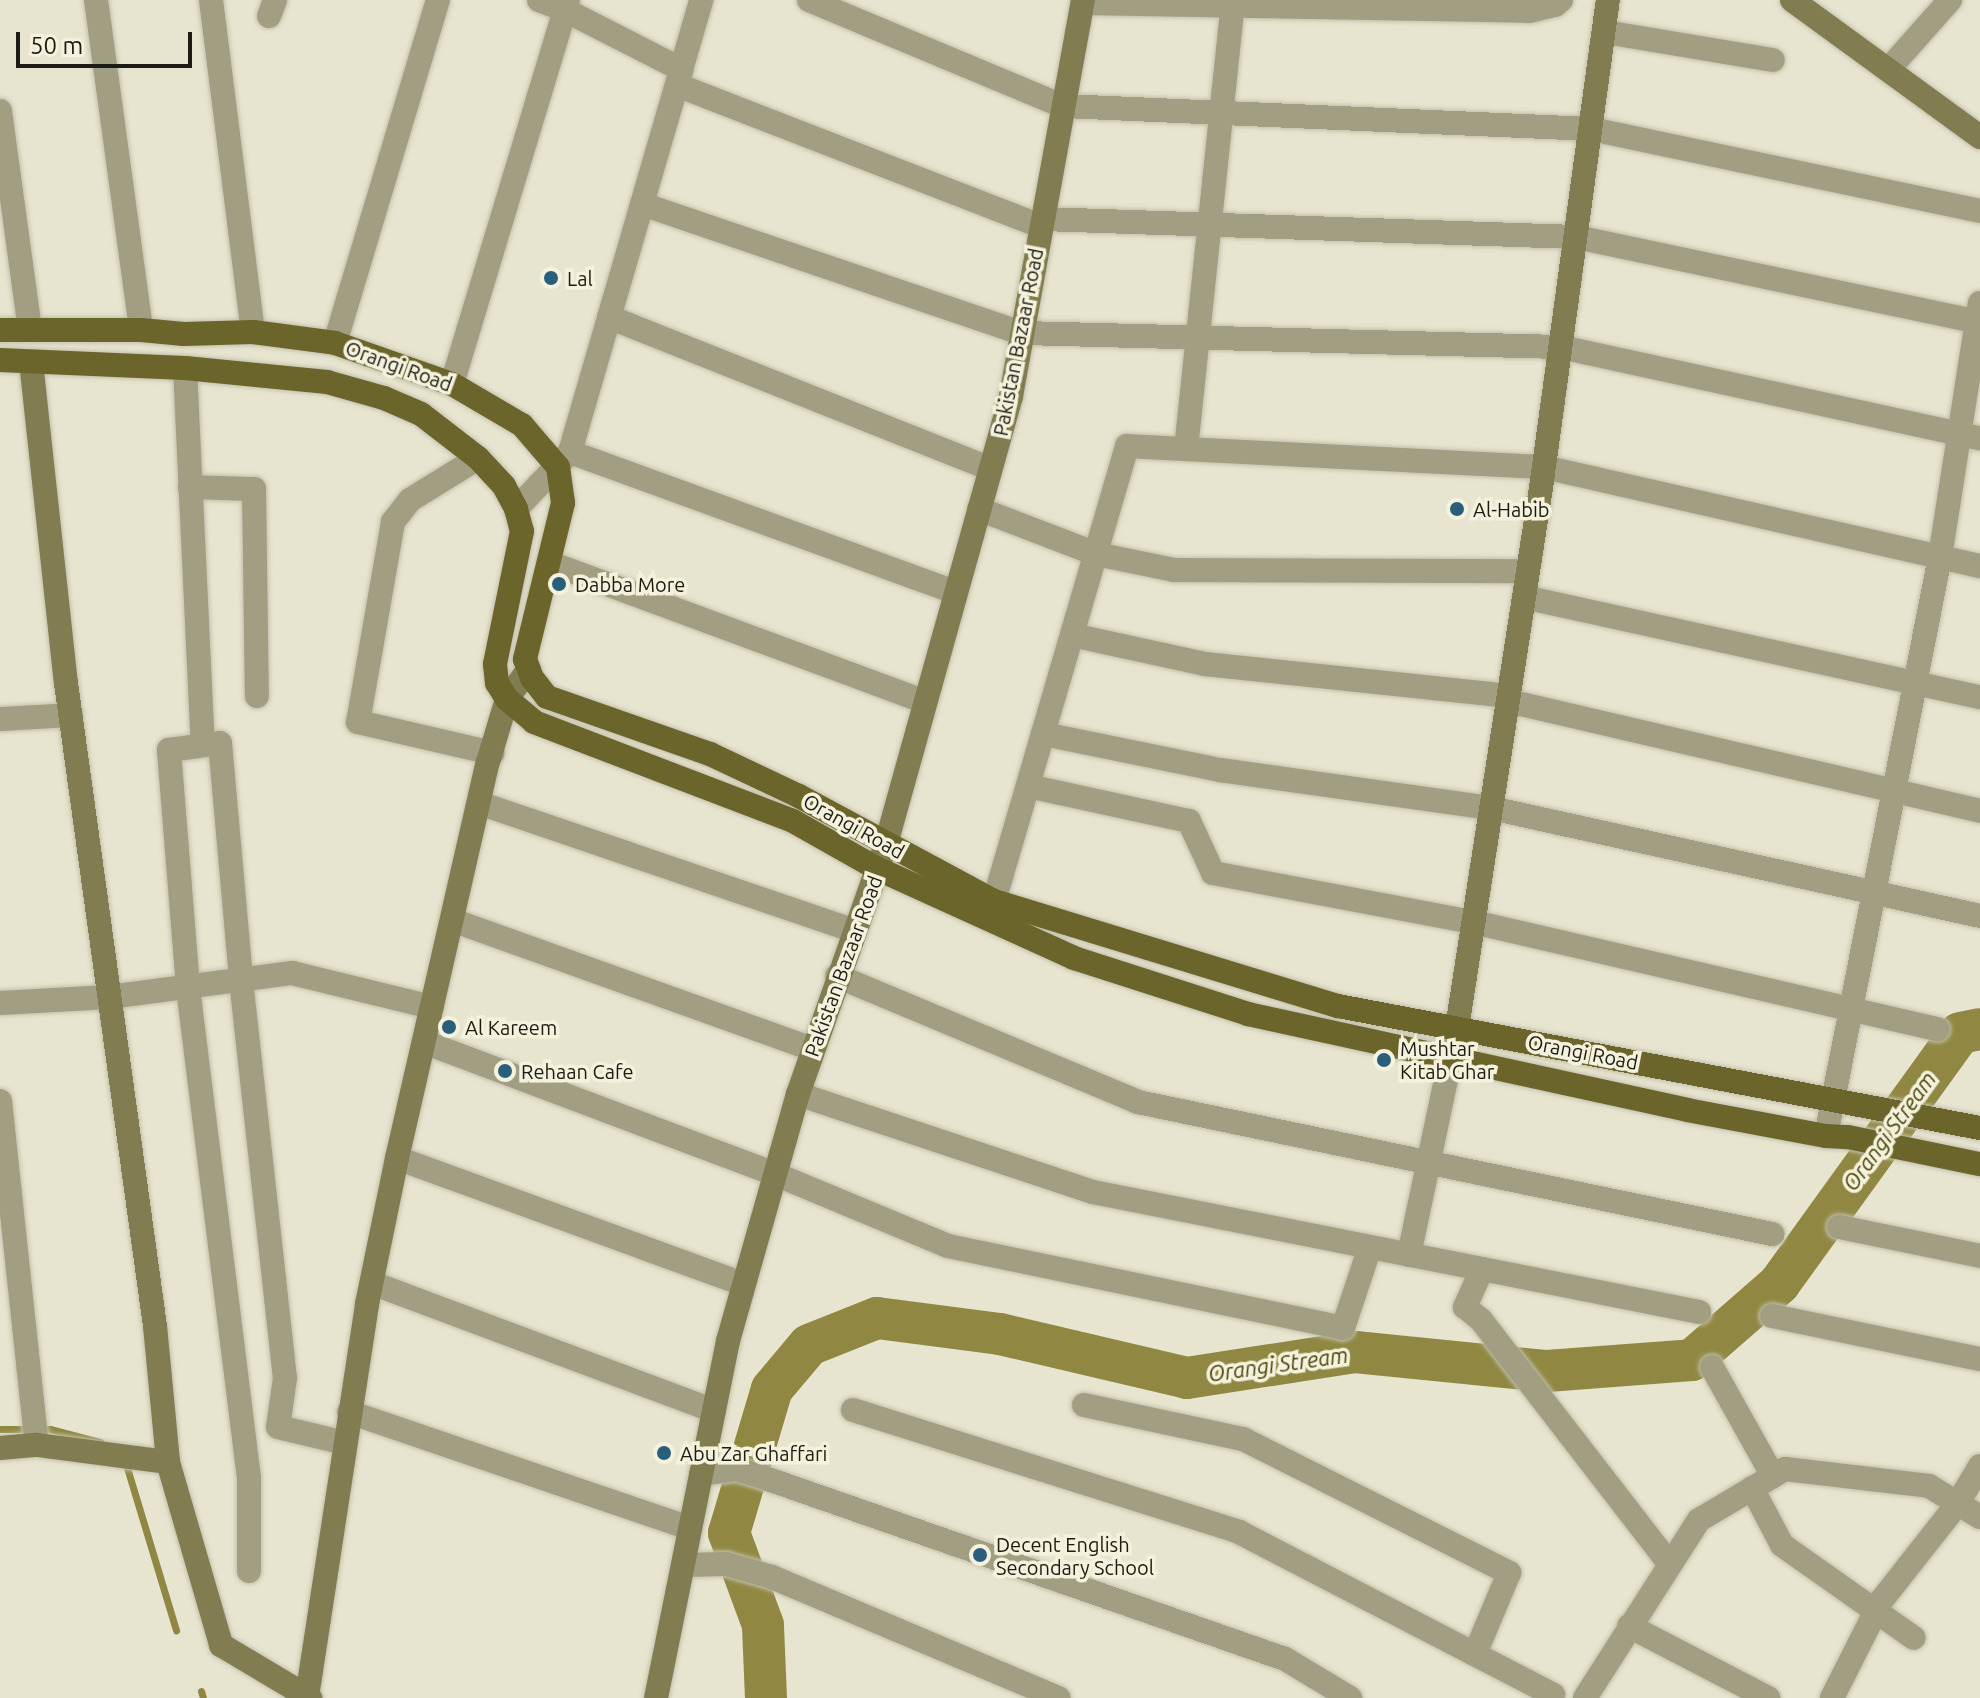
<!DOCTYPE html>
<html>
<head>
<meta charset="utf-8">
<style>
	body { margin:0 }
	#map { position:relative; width:1980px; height:1698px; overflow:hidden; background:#e7e5cf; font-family:Ubuntu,sans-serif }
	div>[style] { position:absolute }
	.stream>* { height:7px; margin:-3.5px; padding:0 3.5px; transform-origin:3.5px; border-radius:3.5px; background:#908842 }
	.river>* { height:42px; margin:-21px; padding:0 21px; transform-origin:21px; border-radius:21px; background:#908842 }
	.roads { filter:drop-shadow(0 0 2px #c3c1ad) drop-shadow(0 0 2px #c3c1ad) }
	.street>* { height:24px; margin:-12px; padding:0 12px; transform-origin:12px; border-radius:12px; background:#a19e81 }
	.secondary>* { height:24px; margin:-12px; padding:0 12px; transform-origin:12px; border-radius:12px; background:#817d50 }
	.primary>* { height:24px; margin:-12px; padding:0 12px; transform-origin:12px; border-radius:12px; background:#6b642b }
	.dots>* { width:22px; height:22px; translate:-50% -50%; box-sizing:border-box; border:4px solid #f4f2dc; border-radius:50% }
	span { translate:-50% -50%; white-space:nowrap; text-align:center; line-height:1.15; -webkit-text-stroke:7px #f4f2dc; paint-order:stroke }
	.poi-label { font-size:20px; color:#1d1c14 }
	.left { translate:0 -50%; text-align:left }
	.street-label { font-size:20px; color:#1d1c14 }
	.water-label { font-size:22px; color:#4c460e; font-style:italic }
	.scale { position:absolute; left:16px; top:32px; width:176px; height:36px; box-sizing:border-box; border:4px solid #1d1c14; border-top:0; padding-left:10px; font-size:24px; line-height:28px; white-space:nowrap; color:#1d1c14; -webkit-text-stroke:6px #f4f2dc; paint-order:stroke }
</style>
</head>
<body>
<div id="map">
	<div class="stream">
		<div style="left:0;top:1429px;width:50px"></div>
		<div style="left:50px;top:1429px;width:52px;rotate:14.6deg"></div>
		<div style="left:125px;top:1461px;width:177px;rotate:73.2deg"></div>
		<div style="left:201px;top:1691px;width:7px;rotate:74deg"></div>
	</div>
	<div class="river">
		<div style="left:766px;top:1698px;width:73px;rotate:-92.4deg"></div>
		<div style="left:763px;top:1625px;width:98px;rotate:-110.3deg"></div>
		<div style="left:729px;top:1533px;width:150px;rotate:-73.4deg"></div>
		<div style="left:772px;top:1389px;width:57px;rotate:-49.9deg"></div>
		<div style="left:809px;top:1345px;width:73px;rotate:-21.7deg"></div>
		<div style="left:877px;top:1318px;width:124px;rotate:7.4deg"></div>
		<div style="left:1000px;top:1334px;width:192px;rotate:13.2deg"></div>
		<div style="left:1187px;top:1378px;width:170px;rotate:-8.8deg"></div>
		<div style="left:1355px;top:1352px;width:193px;rotate:5.7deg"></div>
		<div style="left:1547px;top:1371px;width:145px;rotate:-4.3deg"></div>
		<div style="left:1692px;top:1360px;width:116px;rotate:-41.1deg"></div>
		<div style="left:1779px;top:1284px;width:309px;rotate:-54.2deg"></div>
		<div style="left:1960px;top:1033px;width:20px;rotate:-11deg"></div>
	</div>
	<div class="roads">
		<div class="street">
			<div style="left:96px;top:0;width:333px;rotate:82.2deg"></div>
			<div style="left:211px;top:0;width:335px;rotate:82.8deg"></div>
			<div style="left:539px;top:0;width:28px;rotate:21deg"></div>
			<div style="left:565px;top:10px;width:131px;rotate:27.1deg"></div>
			<div style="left:809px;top:0;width:275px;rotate:22.7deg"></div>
			<div style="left:1063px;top:106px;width:529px;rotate:2.49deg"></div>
			<div style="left:1591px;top:129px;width:398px;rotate:11.9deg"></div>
			<div style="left:1083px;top:3px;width:446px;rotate:1deg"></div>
			<div style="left:1529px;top:11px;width:27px;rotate:-13deg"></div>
			<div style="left:1555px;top:5px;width:8px;rotate:-40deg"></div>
			<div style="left:269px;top:16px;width:17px;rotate:-69deg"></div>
			<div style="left:1605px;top:32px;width:170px;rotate:9.5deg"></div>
			<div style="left:1888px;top:70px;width:94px;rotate:-48.5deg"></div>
			<div style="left:677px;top:85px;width:390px;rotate:21.2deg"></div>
			<div style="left:0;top:111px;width:220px;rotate:82.2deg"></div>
			<div style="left:642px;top:204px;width:401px;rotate:18.8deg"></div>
			<div style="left:1022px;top:333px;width:539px;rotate:1.49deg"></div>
			<div style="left:1561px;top:347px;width:429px;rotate:12.3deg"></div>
			<div style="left:1042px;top:219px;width:534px;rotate:1.93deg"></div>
			<div style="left:1576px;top:237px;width:413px;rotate:11.9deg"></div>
			<div style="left:609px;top:317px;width:410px;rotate:21.7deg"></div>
			<div style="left:335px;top:343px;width:358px;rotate:-73.3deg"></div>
			<div style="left:185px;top:368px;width:376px;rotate:87.3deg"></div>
			<div style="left:452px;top:384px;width:401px;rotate:-73.2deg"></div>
			<div style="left:1186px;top:449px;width:451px;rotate:-84deg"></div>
			<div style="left:570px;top:452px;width:410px;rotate:20deg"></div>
			<div style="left:478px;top:458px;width:80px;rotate:148.3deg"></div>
			<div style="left:410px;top:500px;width:28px;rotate:128deg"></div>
			<div style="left:393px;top:522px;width:203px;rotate:99.9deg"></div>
			<div style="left:358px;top:722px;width:138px;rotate:13deg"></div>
			<div style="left:190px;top:487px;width:64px;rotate:1.8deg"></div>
			<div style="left:254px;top:489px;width:207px;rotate:89.2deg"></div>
			<div style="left:516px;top:509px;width:79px;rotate:-46.5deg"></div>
			<div style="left:570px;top:452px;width:471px;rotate:-73.8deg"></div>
			<div style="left:979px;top:509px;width:125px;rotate:21deg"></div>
			<div style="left:1096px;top:554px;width:80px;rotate:11.6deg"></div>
			<div style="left:1174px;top:570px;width:354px;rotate:0.2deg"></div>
			<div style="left:550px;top:563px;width:399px;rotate:20.3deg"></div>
			<div style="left:1524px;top:597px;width:467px;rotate:12.4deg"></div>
			<div style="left:1072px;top:635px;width:136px;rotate:12.3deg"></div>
			<div style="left:1205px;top:664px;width:306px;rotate:6deg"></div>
			<div style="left:1508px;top:701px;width:485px;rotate:13.1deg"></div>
			<div style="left:0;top:719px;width:71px;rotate:-3.2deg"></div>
			<div style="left:1043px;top:734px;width:181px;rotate:11.5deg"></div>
			<div style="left:1220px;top:770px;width:274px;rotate:8deg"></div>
			<div style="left:1491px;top:808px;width:501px;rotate:12.45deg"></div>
			<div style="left:1028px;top:786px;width:165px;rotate:12.3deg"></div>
			<div style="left:1189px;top:821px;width:57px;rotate:65.2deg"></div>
			<div style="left:1213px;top:873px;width:265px;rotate:10.7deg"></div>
			<div style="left:1473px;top:922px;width:477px;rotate:13deg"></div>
			<div style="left:479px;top:803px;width:396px;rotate:18.8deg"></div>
			<div style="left:994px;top:901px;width:474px;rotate:-73.7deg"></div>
			<div style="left:1127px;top:446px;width:418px;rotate:2.9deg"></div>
			<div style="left:1544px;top:467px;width:447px;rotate:12.8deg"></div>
			<div style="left:452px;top:920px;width:383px;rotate:19.7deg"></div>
			<div style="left:837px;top:976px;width:326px;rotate:22.7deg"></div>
			<div style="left:1138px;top:1102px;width:648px;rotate:11.76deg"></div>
			<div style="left:0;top:1003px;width:109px;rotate:-3.2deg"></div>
			<div style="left:109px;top:997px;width:185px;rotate:-7.5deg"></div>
			<div style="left:292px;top:973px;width:144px;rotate:13.7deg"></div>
			<div style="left:424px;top:1042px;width:375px;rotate:20.6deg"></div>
			<div style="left:775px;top:1174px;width:187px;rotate:22.6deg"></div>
			<div style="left:948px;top:1246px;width:403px;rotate:11.7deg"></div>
			<div style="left:1343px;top:1328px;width:85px;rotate:-71.6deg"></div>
			<div style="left:798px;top:1094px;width:311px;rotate:18.4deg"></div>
			<div style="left:1093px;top:1192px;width:618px;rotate:11.2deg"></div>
			<div style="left:0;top:1101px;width:346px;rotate:83.9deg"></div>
			<div style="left:1826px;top:1136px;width:590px;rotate:-78.86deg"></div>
			<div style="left:1940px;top:557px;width:257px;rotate:-81.1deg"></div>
			<div style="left:397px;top:1158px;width:369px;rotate:20deg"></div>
			<div style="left:1839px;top:1227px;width:144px;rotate:11.6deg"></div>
			<div style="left:1409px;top:1255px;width:232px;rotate:-78.1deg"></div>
			<div style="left:1482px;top:1269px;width:42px;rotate:114.1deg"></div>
			<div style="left:1465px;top:1307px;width:21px;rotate:39deg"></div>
			<div style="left:1481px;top:1320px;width:307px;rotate:52.3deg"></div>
			<div style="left:372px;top:1283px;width:365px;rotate:20.5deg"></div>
			<div style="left:1772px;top:1316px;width:212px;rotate:11.7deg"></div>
			<div style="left:1712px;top:1367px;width:125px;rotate:60.8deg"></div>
			<div style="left:1084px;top:1405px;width:163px;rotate:12.1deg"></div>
			<div style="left:1243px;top:1439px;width:298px;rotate:26.7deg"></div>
			<div style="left:1509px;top:1573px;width:88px;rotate:112.8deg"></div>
			<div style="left:853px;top:1410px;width:405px;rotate:17.5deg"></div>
			<div style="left:1239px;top:1532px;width:354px;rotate:27.4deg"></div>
			<div style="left:349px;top:1412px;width:360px;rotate:18.8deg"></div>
			<div style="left:701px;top:1474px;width:35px;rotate:-8deg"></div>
			<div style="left:736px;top:1469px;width:30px;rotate:17deg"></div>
			<div style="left:765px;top:1478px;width:551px;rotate:19.19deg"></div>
			<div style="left:1285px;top:1659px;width:76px;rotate:31deg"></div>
			<div style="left:1752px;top:1488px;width:64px;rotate:62.2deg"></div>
			<div style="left:1782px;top:1545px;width:161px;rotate:35.2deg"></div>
			<div style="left:683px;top:1565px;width:43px;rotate:-1.3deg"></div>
			<div style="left:726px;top:1564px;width:48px;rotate:15.8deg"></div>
			<div style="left:772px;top:1577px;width:311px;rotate:22.9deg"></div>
			<div style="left:249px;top:1571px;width:93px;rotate:-90deg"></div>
			<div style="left:249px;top:1478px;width:495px;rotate:-97.1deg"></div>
			<div style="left:188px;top:987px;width:238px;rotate:-94.6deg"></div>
			<div style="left:169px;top:750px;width:51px;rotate:-7.8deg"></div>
			<div style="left:220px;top:743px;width:238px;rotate:84.9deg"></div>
			<div style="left:241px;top:980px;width:400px;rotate:83.7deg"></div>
			<div style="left:285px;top:1378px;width:49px;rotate:98.1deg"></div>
			<div style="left:278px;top:1427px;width:69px;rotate:13.4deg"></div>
			<div style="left:1629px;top:1626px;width:157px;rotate:27.4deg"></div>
			<div style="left:1585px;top:1698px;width:211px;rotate:-57.4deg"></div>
			<div style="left:1699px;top:1520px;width:100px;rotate:-30.7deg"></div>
			<div style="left:1785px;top:1469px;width:145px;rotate:6.7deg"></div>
			<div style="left:1929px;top:1486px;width:60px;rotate:31.3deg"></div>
			<div style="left:1832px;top:1698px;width:109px;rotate:-63.2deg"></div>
			<div style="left:1881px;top:1601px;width:125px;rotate:-51.8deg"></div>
			<div style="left:1958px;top:1503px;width:43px;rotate:-59.3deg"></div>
		</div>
		<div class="secondary">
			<div style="left:1792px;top:0;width:233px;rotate:36.1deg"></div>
			<div style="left:31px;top:362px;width:323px;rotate:83.8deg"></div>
			<div style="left:66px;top:683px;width:649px;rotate:82.12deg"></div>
			<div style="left:155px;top:1326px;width:137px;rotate:84.5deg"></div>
			<div style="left:168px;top:1462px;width:191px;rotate:73.8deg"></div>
			<div style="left:221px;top:1645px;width:104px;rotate:30.8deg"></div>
			<div style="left:1457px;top:1028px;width:546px;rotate:-81.16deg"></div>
			<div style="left:1541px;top:488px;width:493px;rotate:-82.2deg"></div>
			<div style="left:0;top:1448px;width:37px;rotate:-5deg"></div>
			<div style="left:37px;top:1445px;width:132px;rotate:7.4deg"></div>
			<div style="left:307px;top:1697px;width:398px;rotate:-81.3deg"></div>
			<div style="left:367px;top:1304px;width:149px;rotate:-78.4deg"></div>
			<div style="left:397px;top:1158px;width:406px;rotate:-77.1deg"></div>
			<div style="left:488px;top:762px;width:66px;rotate:-73.2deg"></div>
			<div style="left:507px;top:699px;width:37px;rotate:-54deg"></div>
			<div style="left:656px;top:1698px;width:364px;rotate:-78.6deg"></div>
			<div style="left:728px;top:1341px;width:257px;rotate:-74.2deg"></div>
			<div style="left:798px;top:1094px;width:265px;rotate:-70.6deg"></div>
			<div style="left:886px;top:844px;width:465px;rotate:-74.4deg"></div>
			<div style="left:1011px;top:396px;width:402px;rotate:-79.7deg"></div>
		</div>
		<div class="primary">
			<div style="left:0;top:330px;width:141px"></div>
			<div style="left:141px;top:330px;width:43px;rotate:5.3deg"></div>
			<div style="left:184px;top:334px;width:69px;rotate:-1.7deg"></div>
			<div style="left:253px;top:332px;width:83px;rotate:7.6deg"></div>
			<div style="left:335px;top:343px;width:124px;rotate:19.3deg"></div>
			<div style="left:452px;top:384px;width:81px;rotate:30.4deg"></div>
			<div style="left:522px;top:425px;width:55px;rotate:49.4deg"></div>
			<div style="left:558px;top:467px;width:36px;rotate:82deg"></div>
			<div style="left:563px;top:503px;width:161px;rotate:103.7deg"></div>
			<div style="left:525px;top:659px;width:20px;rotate:70deg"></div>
			<div style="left:532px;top:678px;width:24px;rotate:52deg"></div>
			<div style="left:547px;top:697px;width:173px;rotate:19.3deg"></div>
			<div style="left:710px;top:754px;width:98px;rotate:25.3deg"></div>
			<div style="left:799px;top:796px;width:221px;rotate:28.3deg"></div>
			<div style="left:994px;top:901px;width:360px;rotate:17deg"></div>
			<div style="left:1338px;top:1006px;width:653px;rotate:10.76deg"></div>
			<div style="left:0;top:360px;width:185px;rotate:2.5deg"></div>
			<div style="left:185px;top:368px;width:143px;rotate:5.6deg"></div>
			<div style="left:327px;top:382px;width:59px;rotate:15.7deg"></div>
			<div style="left:384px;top:398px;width:40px;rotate:23.4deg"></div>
			<div style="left:421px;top:414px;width:72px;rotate:37.7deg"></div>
			<div style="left:478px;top:458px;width:38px;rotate:47deg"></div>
			<div style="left:504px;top:486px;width:26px;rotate:62deg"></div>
			<div style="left:516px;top:509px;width:23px;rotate:75deg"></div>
			<div style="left:522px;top:531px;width:136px;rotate:101.5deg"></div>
			<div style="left:495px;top:664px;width:19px;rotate:84deg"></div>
			<div style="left:497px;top:683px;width:19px;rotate:58deg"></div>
			<div style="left:507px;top:699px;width:35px;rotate:40deg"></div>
			<div style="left:534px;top:722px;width:277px;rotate:20.9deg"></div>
			<div style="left:793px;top:821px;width:98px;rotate:29.5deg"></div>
			<div style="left:878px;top:869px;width:215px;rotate:24.4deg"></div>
			<div style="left:1074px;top:958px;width:183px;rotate:17.8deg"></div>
			<div style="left:1248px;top:1014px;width:449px;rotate:12.3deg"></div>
			<div style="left:1687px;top:1110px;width:141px;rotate:10.6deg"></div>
			<div style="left:1826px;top:1136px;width:22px;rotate:3deg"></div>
			<div style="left:1848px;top:1137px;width:135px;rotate:11.6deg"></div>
		</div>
	</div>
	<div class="dots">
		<div style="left:551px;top:278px;background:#2a5f7b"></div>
		<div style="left:1457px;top:509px;background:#2a5f7b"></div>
		<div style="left:559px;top:584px;background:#2a5f7b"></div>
		<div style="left:449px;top:1027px;background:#2a5f7b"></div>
		<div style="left:1384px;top:1060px;background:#2a5f7b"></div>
		<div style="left:505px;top:1071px;background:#2a5f7b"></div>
		<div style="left:664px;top:1453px;background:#2a5f7b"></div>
		<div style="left:980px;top:1555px;background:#2a5f7b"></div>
	</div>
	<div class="poi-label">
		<span class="left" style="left:567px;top:278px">Lal</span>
		<span class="left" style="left:1473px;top:509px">Al-Habib</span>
		<span class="left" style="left:575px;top:584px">Dabba More</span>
		<span class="left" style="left:465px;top:1027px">Al Kareem</span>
		<span class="left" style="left:1400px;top:1060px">Mushtar<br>Kitab Ghar</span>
		<span class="left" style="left:521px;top:1071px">Rehaan Cafe</span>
		<span class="left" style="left:680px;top:1453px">Abu Zar Ghaffari</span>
		<span class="left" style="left:996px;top:1556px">Decent English<br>Secondary School</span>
	</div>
	<div class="street-label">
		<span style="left:1018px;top:342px;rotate:-79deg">Pakistan Bazaar Road</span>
		<span style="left:399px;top:366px;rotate:20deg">Orangi Road</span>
		<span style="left:854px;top:826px;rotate:29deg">Orangi Road</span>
		<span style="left:843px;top:966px;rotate:-70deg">Pakistan Bazaar Road</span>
		<span style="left:1583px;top:1052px;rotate:11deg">Orangi Road</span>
	</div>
	<div class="water-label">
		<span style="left:1889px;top:1131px;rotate:-54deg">Orangi Stream</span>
		<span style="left:1278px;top:1364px;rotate:-8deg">Orangi Stream</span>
	</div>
	<div class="scale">50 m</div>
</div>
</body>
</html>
